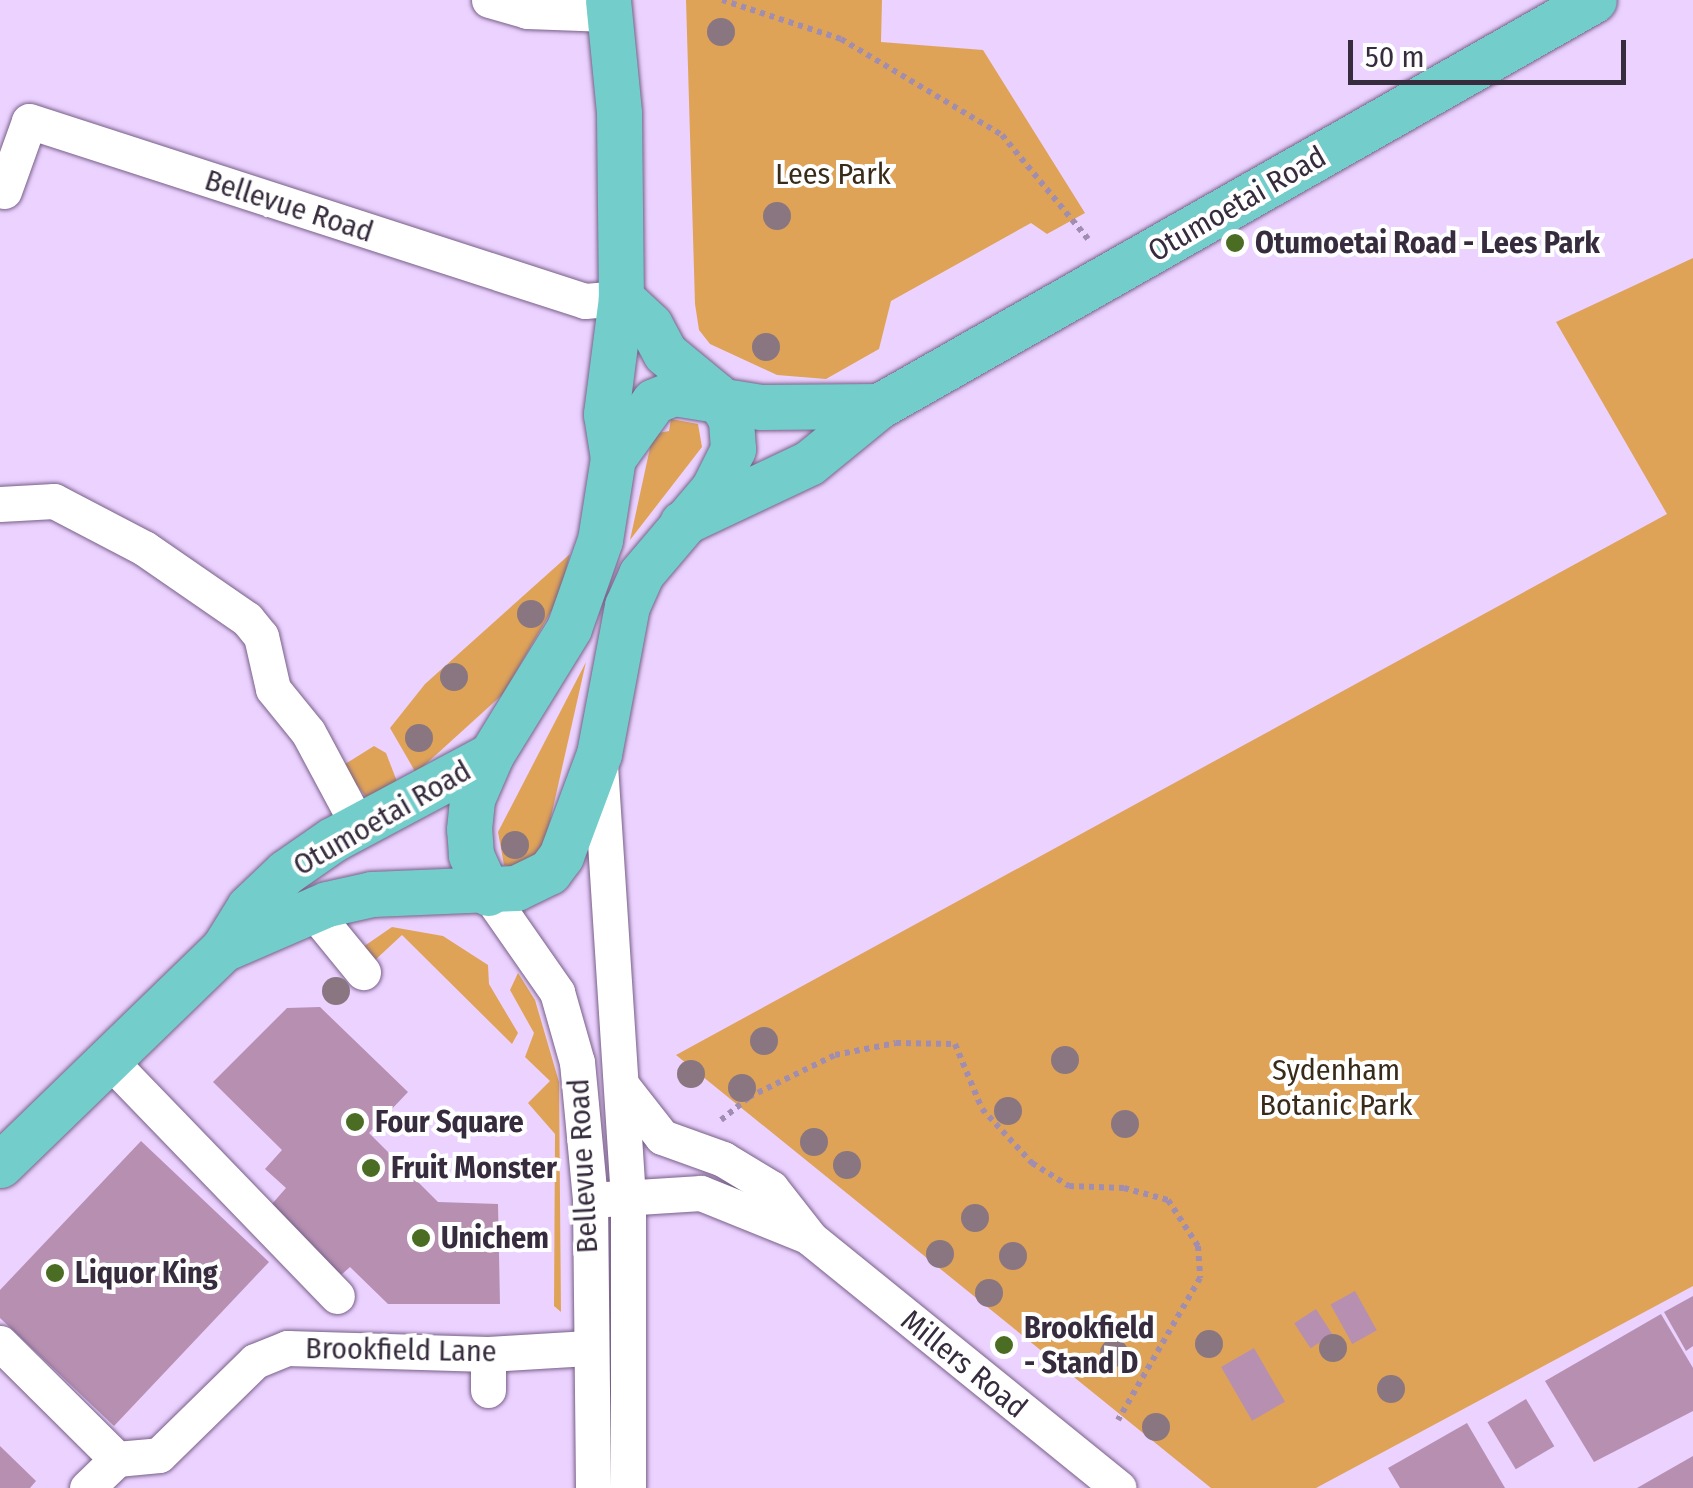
<!DOCTYPE html>
<html>
<head>
<meta charset="utf-8">
<style>
	body { margin:0 }
	#map { position:relative; width:1693px; height:1488px; overflow:hidden; background:#ecd2ff; font-family:"Fira Sans Condensed",sans-serif }
	div>[style] { position:absolute }
	.green>* { inset:0; background:#dfa358 }
	.building>* { inset:0; background:#b68fb1; transform-origin:0 0 }
	.path>* { height:6px; margin-top:-3px; transform-origin:0; background:repeating-linear-gradient(90deg,#a18daf 0 5px,transparent 0 10px) }
	.roads { filter:drop-shadow(0 0 2px #776088) drop-shadow(0 0 2px #776088) }
	.minor>* { height:35px; margin:-17.5px; padding:0 17.5px; transform-origin:17.5px; border-radius:17.5px; background:#fff }
	.major>* { height:45px; margin:-22.5px; padding:0 22.5px; transform-origin:22.5px; border-radius:22.5px; background:#73cecb }
	.trees>* { width:28px; height:28px; margin:-14px; border-radius:50%; background:#8a7681 }
	.dots>* { width:28px; height:28px; translate:-50% -50%; box-sizing:border-box; border:5px solid #fff; border-radius:50% }
	span { translate:-50% -50%; white-space:nowrap; text-align:center; line-height:1.15; -webkit-text-stroke:8px #fff; paint-order:stroke }
	.park-label { font-size:30px; color:#392b1a }
	.street-label { font-size:30px; color:#362c3d }
	.poi-label { font-size:30px; color:#362c3d; font-weight:700 }
	.left { translate:0 -50%; text-align:left }
	.scale { position:absolute; left:1348px; top:40px; width:278px; height:45px; box-sizing:border-box; border:5px solid #362c3d; border-top:0; padding-left:12px; font-size:30px; line-height:35px; white-space:nowrap; color:#362c3d; -webkit-text-stroke:8px #fff; paint-order:stroke }
</style>
</head>
<body>
<div id="map">
	<div class="green">
		<div style="clip-path:polygon(686px 0,882px 0,881px 42px,983px 50px,1085px 213px,1047px 234px,1031px 223px,891px 301px,879px 349px,826px 379px,777px 375px,710px 344px,699px 330px,695px 304px)"></div>
		<div style="clip-path:polygon(1693px 258px,1693px 1286px,1316px 1488px,1211px 1488px,676px 1055px,1667px 514px,1556px 322px)"></div>
		<div style="clip-path:polygon(671px 419px,698px 424px,702px 447px,630px 540px,653px 434px,669px 431px)"></div>
		<div style="clip-path:polygon(570px 554px,559px 598px,503px 694px,416px 773px,390px 728px,425px 684px)"></div>
		<div style="clip-path:polygon(586px 662px,543px 852px,516px 869px,504px 865px,498px 832px)"></div>
		<div style="clip-path:polygon(374px 746px,386px 753px,398px 784px,366px 797px,342px 766px)"></div>
		<div style="clip-path:polygon(392px 927px,443px 936px,488px 965px,489px 984px,518px 1033px,512px 1044px,402px 935px,373px 962px,360px 949px)"></div>
		<div style="clip-path:polygon(518px 973px,535px 1000px,559px 1082px,561px 1312px,554px 1306px,555px 1134px,528px 1103px,550px 1081px,525px 1057px,534px 1033px,510px 990px)"></div>
	</div>
	<div class="building">
		<div style="clip-path:polygon(320px 1007px,408px 1092px,369px 1133px,438px 1202px,498px 1204px,500px 1304px,388px 1304px,350px 1267px,341px 1275px,271px 1205px,286px 1188px,265px 1169px,282px 1150px,213px 1082px,287px 1008px)"></div>
		<div style="clip-path:polygon(141px 1141px,269px 1262px,114px 1426px,0 1318px,0 1290px)"></div>
		<div style="left:1355px;top:1291px;width:45px;height:28px;rotate:61deg"></div>
		<div style="clip-path:polygon(1693px 1296px,1693px 1346px,1686px 1351px,1664px 1312px)"></div>
		<div style="left:1316px;top:1309px;width:30px;height:26px;rotate:57deg"></div>
		<div style="clip-path:polygon(1661px 1314px,1693px 1368px,1693px 1411px,1594px 1462px,1545px 1381px)"></div>
		<div style="left:1254px;top:1348px;width:62px;height:38px;rotate:60deg"></div>
		<div style="left:1526px;top:1399px;width:55px;height:45px;rotate:59deg"></div>
		<div style="clip-path:polygon(1467px 1423px,1505px 1488px,1400px 1488px,1388px 1468px)"></div>
		<div style="clip-path:polygon(0 1446px,36px 1481px,30px 1488px,0 1488px)"></div>
		<div style="clip-path:polygon(1693px 1456px,1693px 1488px,1637px 1488px)"></div>
	</div>
	<div class="path">
		<div style="left:722px;top:0;width:125px;rotate:18.1deg"></div>
		<div style="left:841px;top:39px;width:187px;rotate:30.8deg"></div>
		<div style="left:1002px;top:135px;width:135px;rotate:50.4deg"></div>
		<div style="left:721px;top:1120px;width:36px;rotate:-39deg"></div>
		<div style="left:749px;top:1097px;width:96px;rotate:-26deg"></div>
		<div style="left:835px;top:1055px;width:62px;rotate:-11.1deg"></div>
		<div style="left:896px;top:1043px;width:59px;rotate:1deg"></div>
		<div style="left:955px;top:1044px;width:70px;rotate:67.4deg"></div>
		<div style="left:982px;top:1109px;width:74px;rotate:47.2deg"></div>
		<div style="left:1032px;top:1163px;width:44px;rotate:31.9deg"></div>
		<div style="left:1069px;top:1186px;width:55px;rotate:2.1deg"></div>
		<div style="left:1124px;top:1188px;width:46px;rotate:15.3deg"></div>
		<div style="left:1168px;top:1200px;width:55px;rotate:56.9deg"></div>
		<div style="left:1198px;top:1246px;width:32px;rotate:86deg"></div>
		<div style="left:1200px;top:1278px;width:164px;rotate:120deg"></div>
	</div>
	<div class="roads">
		<div class="minor">
			<div style="left:489px;top:0;width:40px;rotate:16deg"></div>
			<div style="left:527px;top:11px;width:81px;rotate:2.1deg"></div>
			<div style="left:4px;top:191px;width:74px;rotate:-70.3deg"></div>
			<div style="left:29px;top:121px;width:584px;rotate:17.94deg"></div>
			<div style="left:585px;top:301px;width:36px;rotate:-5deg"></div>
			<div style="left:0;top:504px;width:54px;rotate:-3.2deg"></div>
			<div style="left:54px;top:501px;width:102px;rotate:27.6deg"></div>
			<div style="left:144px;top:548px;width:125px;rotate:34.6deg"></div>
			<div style="left:247px;top:619px;width:22px;rotate:51deg"></div>
			<div style="left:261px;top:636px;width:54px;rotate:77.2deg"></div>
			<div style="left:273px;top:689px;width:55px;rotate:50.9deg"></div>
			<div style="left:308px;top:732px;width:108px;rotate:61.8deg"></div>
			<div style="left:600px;top:765px;width:433px;rotate:86.3deg"></div>
			<div style="left:628px;top:1197px;width:291px;rotate:90deg"></div>
			<div style="left:488px;top:893px;width:121px;rotate:55.1deg"></div>
			<div style="left:557px;top:992px;width:73px;rotate:74.1deg"></div>
			<div style="left:577px;top:1062px;width:139px;rotate:84.6deg"></div>
			<div style="left:590px;top:1200px;width:288px;rotate:89.4deg"></div>
			<div style="left:313px;top:911px;width:79px;rotate:50.7deg"></div>
			<div style="left:109px;top:1060px;width:328px;rotate:46deg"></div>
			<div style="left:623px;top:1087px;width:63px;rotate:52deg"></div>
			<div style="left:662px;top:1137px;width:65px;rotate:19.8deg"></div>
			<div style="left:723px;top:1159px;width:56px;rotate:31.1deg"></div>
			<div style="left:771px;top:1188px;width:63px;rotate:52deg"></div>
			<div style="left:810px;top:1238px;width:397px;rotate:39deg"></div>
			<div style="left:606px;top:1199px;width:95px;rotate:-3.6deg"></div>
			<div style="left:701px;top:1193px;width:112px;rotate:22deg"></div>
			<div style="left:0;top:1343px;width:165px;rotate:44.8deg"></div>
			<div style="left:488px;top:1390px;width:36px;rotate:-90deg"></div>
			<div style="left:87px;top:1488px;width:42px;rotate:-44deg"></div>
			<div style="left:117px;top:1459px;width:42px;rotate:-5.4deg"></div>
			<div style="left:159px;top:1455px;width:134px;rotate:-44.4deg"></div>
			<div style="left:255px;top:1361px;width:35px;rotate:-22deg"></div>
			<div style="left:287px;top:1348px;width:201px;rotate:1.7deg"></div>
			<div style="left:488px;top:1354px;width:100px;rotate:-3.4deg"></div>
		</div>
		<div class="major">
			<div style="left:608px;top:0;width:114px;rotate:84.4deg"></div>
			<div style="left:619px;top:113px;width:185px;rotate:89.4deg"></div>
			<div style="left:621px;top:298px;width:117px;rotate:97.4deg"></div>
			<div style="left:606px;top:414px;width:45px;rotate:81deg"></div>
			<div style="left:682px;top:523px;width:140px;rotate:-25.3deg"></div>
			<div style="left:809px;top:463px;width:90px;rotate:-39.2deg"></div>
			<div style="left:879px;top:406px;width:822px;rotate:-29.59deg"></div>
			<div style="left:488px;top:893px;width:42px;rotate:-114.1deg"></div>
			<div style="left:471px;top:855px;width:26px;rotate:-94deg"></div>
			<div style="left:469px;top:829px;width:30px;rotate:-84deg"></div>
			<div style="left:472px;top:799px;width:48px;rotate:-66.6deg"></div>
			<div style="left:223px;top:949px;width:113px;rotate:-23.4deg"></div>
			<div style="left:327px;top:904px;width:46px;rotate:-12.5deg"></div>
			<div style="left:372px;top:894px;width:144px;rotate:-2.4deg"></div>
			<div style="left:516px;top:888px;width:37px;rotate:-26deg"></div>
			<div style="left:549px;top:872px;width:20px;rotate:-53deg"></div>
			<div style="left:561px;top:856px;width:109px;rotate:-69.6deg"></div>
			<div style="left:599px;top:754px;width:151px;rotate:-79.3deg"></div>
			<div style="left:627px;top:606px;width:35px;rotate:-66deg"></div>
			<div style="left:641px;top:574px;width:111px;rotate:-49.7deg"></div>
			<div style="left:713px;top:489px;width:45px;rotate:-63.4deg"></div>
			<div style="left:733px;top:449px;width:30px;rotate:-94deg"></div>
			<div style="left:731px;top:419px;width:28px;rotate:-122deg"></div>
			<div style="left:716px;top:395px;width:66px;rotate:-140.5deg"></div>
			<div style="left:665px;top:353px;width:32px;rotate:-118deg"></div>
			<div style="left:650px;top:325px;width:40px;rotate:-137deg"></div>
			<div style="left:0;top:1165px;width:310px;rotate:-44.1deg"></div>
			<div style="left:223px;top:949px;width:49px;rotate:-58.2deg"></div>
			<div style="left:249px;top:907px;width:51px;rotate:-43.4deg"></div>
			<div style="left:286px;top:872px;width:56px;rotate:-34.8deg"></div>
			<div style="left:332px;top:840px;width:180px;rotate:-28.1deg"></div>
			<div style="left:491px;top:755px;width:149px;rotate:-58.4deg"></div>
			<div style="left:569px;top:628px;width:93px;rotate:-70.6deg"></div>
			<div style="left:600px;top:540px;width:83px;rotate:-81deg"></div>
			<div style="left:613px;top:458px;width:70px;rotate:-54.3deg"></div>
			<div style="left:654px;top:401px;width:22px;rotate:-22deg"></div>
			<div style="left:674px;top:393px;width:88px;rotate:9.1deg"></div>
			<div style="left:761px;top:407px;width:118px;rotate:-0.5deg"></div>
		</div>
	</div>
	<div class="trees">
		<div style="left:721px;top:32px"></div>
		<div style="left:777px;top:216px"></div>
		<div style="left:766px;top:347px"></div>
		<div style="left:531px;top:614px"></div>
		<div style="left:454px;top:677px"></div>
		<div style="left:419px;top:738px"></div>
		<div style="left:515px;top:845px"></div>
		<div style="left:336px;top:991px"></div>
		<div style="left:764px;top:1041px"></div>
		<div style="left:1065px;top:1060px"></div>
		<div style="left:691px;top:1074px"></div>
		<div style="left:742px;top:1088px"></div>
		<div style="left:1008px;top:1111px"></div>
		<div style="left:1125px;top:1124px"></div>
		<div style="left:814px;top:1142px"></div>
		<div style="left:847px;top:1165px"></div>
		<div style="left:975px;top:1218px"></div>
		<div style="left:940px;top:1254px"></div>
		<div style="left:1013px;top:1256px"></div>
		<div style="left:989px;top:1293px"></div>
		<div style="left:1209px;top:1344px"></div>
		<div style="left:1333px;top:1348px"></div>
		<div style="left:1114px;top:1353px"></div>
		<div style="left:1391px;top:1389px"></div>
		<div style="left:1156px;top:1427px"></div>
	</div>
	<div class="dots">
		<div style="left:1235px;top:243px;background:#4b6c23"></div>
		<div style="left:355px;top:1122px;background:#4b6c23"></div>
		<div style="left:371px;top:1168px;background:#4b6c23"></div>
		<div style="left:421px;top:1238px;background:#4b6c23"></div>
		<div style="left:55px;top:1273px;background:#4b6c23"></div>
		<div style="left:1004px;top:1345px;background:#4b6c23"></div>
	</div>
	<div class="park-label">
		<span style="left:833px;top:174px">Lees Park</span>
		<span style="left:1336px;top:1087px">Sydenham<br>Botanic Park</span>
	</div>
	<div class="street-label">
		<span style="left:1237px;top:204px;rotate:-30deg">Otumoetai Road</span>
		<span style="left:289px;top:206px;rotate:18deg">Bellevue Road</span>
		<span style="left:382px;top:818px;rotate:-30deg">Otumoetai Road</span>
		<span style="left:583px;top:1166px;rotate:-93deg">Bellevue Road</span>
		<span style="left:401px;top:1350px;rotate:1deg">Brookfield Lane</span>
		<span style="left:964px;top:1364px;rotate:39deg">Millers Road</span>
	</div>
	<div class="poi-label">
		<span class="left" style="left:1255px;top:243px">Otumoetai Road - Lees Park</span>
		<span class="left" style="left:375px;top:1122px">Four Square</span>
		<span class="left" style="left:391px;top:1168px">Fruit Monster</span>
		<span class="left" style="left:441px;top:1238px">Unichem</span>
		<span class="left" style="left:75px;top:1273px">Liquor King</span>
		<span class="left" style="left:1024px;top:1345px">Brookfield<br>- Stand D</span>
	</div>
	<div class="scale">50 m</div>
</div>
</body>
</html>
